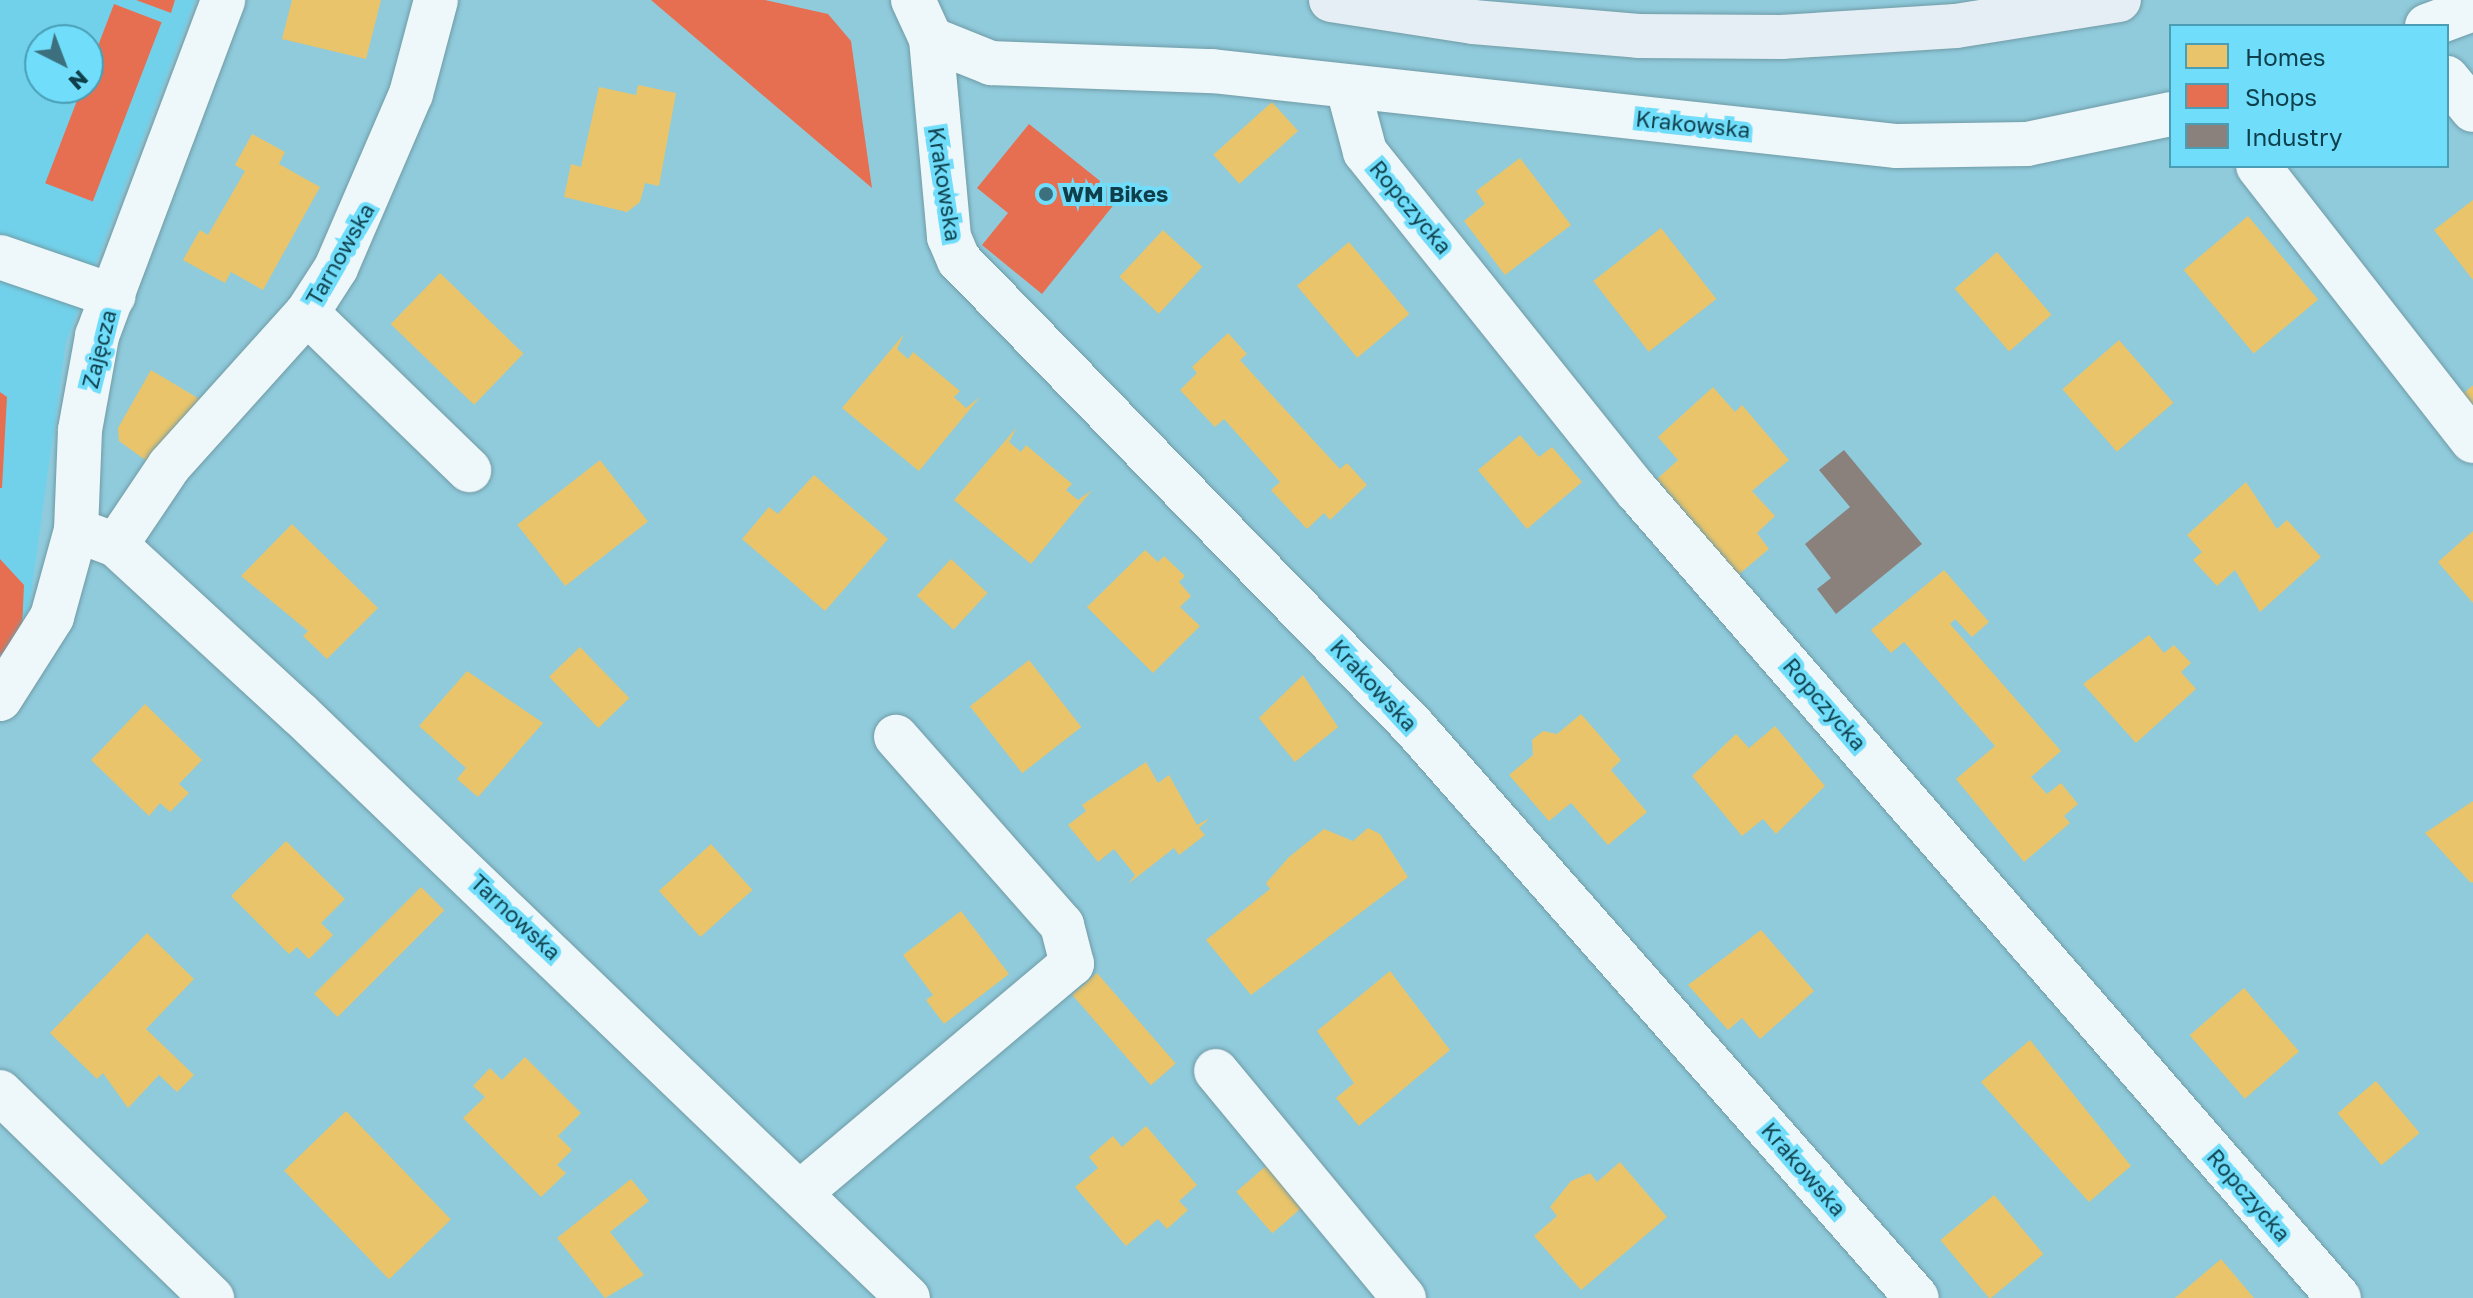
<!DOCTYPE html>
<html>
<head>
<meta charset="utf-8">
<style>
	body { margin:0 }
	#map { position:relative; width:2473px; height:1298px; overflow:hidden; background:#90cbdc; font-family:"Golos Text",sans-serif }
	div>[style] { position:absolute }
	.built>* { inset:0; background:#72d1ea }
	.homes>* { inset:0; background:#e9c46a; transform-origin:0 0 }
	.shops>* { inset:0; background:#e76f51; transform-origin:0 0 }
	.industry>* { inset:0; background:#8a817c }
	.roads { filter:drop-shadow(0 0 2px #709ba6) drop-shadow(0 0 2px #709ba6) }
	.minor>* { height:44px; margin:-22px; padding:0 22px; transform-origin:22px; border-radius:22px; background:#eef7fa }
	.major>* { height:44px; margin:-22px; padding:0 22px; transform-origin:22px; border-radius:22px; background:#e4eef4 }
	.dots>* { width:22px; height:22px; translate:-50% -50%; box-sizing:border-box; border:4px solid #70ddfb; border-radius:50% }
	span { translate:-50% -50%; white-space:nowrap; text-align:center; line-height:1.15; -webkit-text-stroke:8px #70ddfb; paint-order:stroke }
	.street-label { font-size:22px; color:#0e3f4b }
	.poi-label { font-size:22px; color:#0e3f4b; font-weight:700 }
	.left { translate:0 -50%; text-align:left }
	.legend { position:absolute; left:2169px; top:24px; width:280px; height:144px; box-sizing:border-box; background:#70ddfb; border:2px solid #499eb5; margin:0; padding:10px 14px; list-style:none; font-size:24px; color:#0e3f4b }
	.legend li { display:flex; align-items:center; gap:16px; height:40px }
	.legend b { width:40px; border:2px solid #499eb5 }
	.north { position:absolute; left:24px; top:24px; width:80px; height:80px; box-sizing:border-box; background:#70ddfb; border:2px solid #499eb5; border-radius:50%; rotate:138deg; font-size:22px; font-weight:700; line-height:32px; text-align:center; color:#0e3f4b }
	.north::after { content:''; display:block; margin:auto; width:28px; height:36px; background:#3c707e; clip-path:polygon(50% 0,100% 100%,50% 72%,0 100%) }
</style>
</head>
<body>
<div id="map">
	<div class="built">
		<div style="clip-path:polygon(evenodd,0 0,195px 0,66px 342px,31px 594px,22px 630px,0 656px,0 0,40px 40px,88px 40px,88px 88px,40px 88px,40px 40px)"></div>
	</div>
	<div class="homes">
		<div style="clip-path:polygon(292px 0,381px 0,366px 59px,282px 39px)"></div>
		<div style="clip-path:polygon(638px 85px,676px 93px,659px 186px,645px 183px,640px 202px,627px 212px,564px 197px,571px 164px,581px 167px,599px 87px,636px 95px)"></div>
		<div style="left:1272px;top:102px;width:39px;height:79px;rotate:48deg"></div>
		<div style="clip-path:polygon(252px 134px,285px 152px,279px 164px,320px 187px,263px 290px,231px 272px,225px 283px,183px 260px,200px 230px,208px 235px,245px 171px,235px 165px)"></div>
		<div style="clip-path:polygon(1520px 158px,1571px 225px,1505px 275px,1464px 221px,1485px 204px,1476px 191px)"></div>
		<div style="clip-path:polygon(2473px 200px,2473px 280px,2434px 230px)"></div>
		<div style="left:2248px;top:216px;width:109px;height:84px;rotate:50deg"></div>
		<div style="left:1661px;top:228px;width:90px;height:86px;rotate:52deg"></div>
		<div style="left:1163px;top:230px;width:54px;height:64px;rotate:43deg"></div>
		<div style="left:1349px;top:242px;width:94px;height:68px;rotate:50deg"></div>
		<div style="left:1997px;top:252px;width:83px;height:56px;rotate:49deg"></div>
		<div style="left:440px;top:273px;width:116px;height:71px;rotate:44deg"></div>
		<div style="clip-path:polygon(1228px 333px,1247px 354px,1240px 360px,1290px 415px,1340px 469px,1347px 463px,1367px 485px,1330px 520px,1324px 513px,1307px 529px,1271px 490px,1280px 482px,1224px 419px,1215px 427px,1180px 390px,1197px 373px,1192px 367px)"></div>
		<div style="clip-path:polygon(904px 334px,897px 349px,908px 359px,913px 352px,960px 391px,954px 397px,966px 408px,980px 397px,919px 471px,842px 408px)"></div>
		<div style="left:2119px;top:340px;width:83px;height:75px;rotate:49deg"></div>
		<div style="clip-path:polygon(151px 370px,201px 400px,151px 464px,119px 441px,118px 428px)"></div>
		<div style="clip-path:polygon(2473px 385px,2473px 409px,2462px 395px)"></div>
		<div style="clip-path:polygon(1713px 387px,1735px 412px,1742px 405px,1789px 460px,1752px 491px,1775px 516px,1757px 533px,1769px 549px,1738px 575px,1657px 479px,1678px 460px,1658px 437px)"></div>
		<div style="clip-path:polygon(1017px 427px,1009px 442px,1021px 452px,1026px 445px,1072px 484px,1066px 490px,1078px 500px,1092px 490px,1031px 564px,954px 500px)"></div>
		<div style="clip-path:polygon(1520px 435px,1539px 457px,1552px 447px,1582px 482px,1527px 529px,1478px 470px)"></div>
		<div style="left:600px;top:460px;width:78px;height:105px;rotate:52deg"></div>
		<div style="clip-path:polygon(814px 475px,888px 539px,825px 611px,742px 539px,769px 507px,778px 514px)"></div>
		<div style="clip-path:polygon(2246px 482px,2277px 529px,2287px 520px,2321px 557px,2260px 612px,2235px 570px,2217px 586px,2193px 560px,2202px 552px,2187px 535px)"></div>
		<div style="clip-path:polygon(292px 524px,378px 608px,327px 659px,303px 636px,308px 631px,241px 576px)"></div>
		<div style="clip-path:polygon(2473px 531px,2473px 603px,2438px 562px)"></div>
		<div style="clip-path:polygon(1145px 550px,1158px 562px,1164px 556px,1185px 576px,1179px 582px,1191px 596px,1180px 607px,1200px 626px,1153px 673px,1087px 607px)"></div>
		<div style="left:951px;top:559px;width:50px;height:50px;rotate:43deg"></div>
		<div style="clip-path:polygon(1944px 570px,1989px 622px,1972px 637px,1955px 619px,1950px 624px,2061px 751px,2031px 777px,2047px 794px,2061px 783px,2078px 804px,2064px 816px,2070px 823px,2024px 862px,1956px 779px,1995px 746px,1904px 642px,1891px 653px,1871px 630px)"></div>
		<div style="clip-path:polygon(2149px 635px,2164px 653px,2174px 645px,2191px 663px,2181px 672px,2196px 689px,2136px 743px,2083px 684px)"></div>
		<div style="left:580px;top:647px;width:71px;height:43px;rotate:46deg"></div>
		<div style="left:1029px;top:660px;width:85px;height:75px;rotate:52deg"></div>
		<div style="clip-path:polygon(467px 671px,543px 723px,478px 797px,457px 779px,466px 768px,419px 726px)"></div>
		<div style="clip-path:polygon(1303px 675px,1338px 727px,1295px 762px,1259px 718px)"></div>
		<div style="clip-path:polygon(145px 704px,202px 760px,179px 784px,189px 793px,170px 812px,160px 803px,149px 816px,91px 760px)"></div>
		<div style="clip-path:polygon(1581px 714px,1621px 760px,1611px 770px,1647px 812px,1608px 845px,1571px 803px,1549px 821px,1509px 775px,1533px 755px,1532px 740px,1543px 731px,1557px 734px)"></div>
		<div style="clip-path:polygon(1775px 726px,1825px 786px,1776px 834px,1763px 819px,1742px 836px,1692px 776px,1736px 734px,1749px 748px)"></div>
		<div style="clip-path:polygon(1146px 762px,1158px 783px,1169px 775px,1197px 825px,1210px 818px,1199px 828px,1205px 835px,1179px 855px,1174px 848px,1128px 884px,1135px 875px,1114px 849px,1098px 862px,1068px 825px,1086px 811px,1082px 805px)"></div>
		<div style="clip-path:polygon(2473px 801px,2473px 882px,2471px 883px,2425px 833px)"></div>
		<div style="clip-path:polygon(1368px 828px,1380px 834px,1408px 877px,1251px 995px,1206px 940px,1270px 889px,1266px 883px,1289px 857px,1324px 829px,1353px 841px)"></div>
		<div style="clip-path:polygon(286px 841px,345px 899px,321px 923px,333px 935px,309px 959px,297px 947px,289px 954px,231px 896px)"></div>
		<div style="left:711px;top:844px;width:62px;height:70px;rotate:48deg"></div>
		<div style="left:421px;top:887px;width:33px;height:151px;rotate:45deg"></div>
		<div style="clip-path:polygon(961px 911px,1009px 974px,944px 1024px,926px 1000px,933px 995px,903px 955px)"></div>
		<div style="clip-path:polygon(1761px 930px,1814px 991px,1760px 1039px,1742px 1018px,1728px 1030px,1688px 985px)"></div>
		<div style="clip-path:polygon(147px 933px,194px 979px,146px 1029px,194px 1075px,177px 1092px,159px 1075px,128px 1108px,103px 1073px,97px 1079px,50px 1033px)"></div>
		<div style="clip-path:polygon(1390px 971px,1450px 1050px,1359px 1126px,1336px 1098px,1354px 1083px,1317px 1031px)"></div>
		<div style="left:1097px;top:973px;width:120px;height:33px;rotate:49deg"></div>
		<div style="left:2244px;top:988px;width:84px;height:72px;rotate:49deg"></div>
		<div style="clip-path:polygon(2030px 1040px,2131px 1166px,2089px 1202px,1981px 1082px)"></div>
		<div style="clip-path:polygon(525px 1057px,581px 1113px,558px 1136px,572px 1150px,557px 1165px,566px 1173px,541px 1197px,463px 1118px,485px 1097px,473px 1086px,490px 1068px,502px 1080px)"></div>
		<div style="left:2376px;top:1081px;width:68px;height:50px;rotate:50deg"></div>
		<div style="left:346px;top:1111px;width:151px;height:86px;rotate:46deg"></div>
		<div style="clip-path:polygon(1146px 1126px,1197px 1185px,1179px 1201px,1188px 1210px,1167px 1229px,1158px 1219px,1126px 1246px,1075px 1187px,1098px 1168px,1089px 1157px,1113px 1136px,1122px 1147px)"></div>
		<div style="left:1274px;top:1159px;width:55px;height:50px;rotate:49deg"></div>
		<div style="clip-path:polygon(1620px 1162px,1667px 1217px,1581px 1290px,1534px 1236px,1557px 1216px,1550px 1207px,1571px 1181px,1590px 1173px,1597px 1182px)"></div>
		<div style="clip-path:polygon(631px 1179px,649px 1201px,610px 1232px,644px 1275px,605px 1298px,557px 1238px)"></div>
		<div style="left:1994px;top:1195px;width:77px;height:70px;rotate:50deg"></div>
		<div style="clip-path:polygon(2221px 1259px,2254px 1298px,2175px 1298px)"></div>
	</div>
	<div class="shops">
		<div style="clip-path:polygon(136px 0,175px 0,171px 13px)"></div>
		<div style="clip-path:polygon(651px 0,765px 0,828px 14px,851px 41px,872px 188px)"></div>
		<div style="left:114px;top:4px;width:51px;height:192px;rotate:21deg"></div>
		<div style="clip-path:polygon(1029px 124px,1120px 197px,1042px 294px,982px 245px,1008px 213px,977px 188px)"></div>
		<div style="clip-path:polygon(0 392px,7px 397px,2px 488px,0 488px)"></div>
		<div style="clip-path:polygon(0 559px,24px 585px,22px 630px,0 656px)"></div>
	</div>
	<div class="industry">
		<div style="clip-path:polygon(1844px 450px,1922px 544px,1836px 614px,1817px 589px,1831px 578px,1805px 544px,1850px 507px,1819px 470px)"></div>
	</div>
	<div class="roads">
		<div class="minor">
			<div style="left:913px;top:0;width:43px;rotate:65.2deg"></div>
			<div style="left:931px;top:39px;width:65px;rotate:21.8deg"></div>
			<div style="left:991px;top:63px;width:221px;rotate:2.1deg"></div>
			<div style="left:1212px;top:71px;width:689px;rotate:6.25deg"></div>
			<div style="left:1897px;top:146px;width:130px;rotate:-0.9deg"></div>
			<div style="left:2027px;top:144px;width:147px;rotate:-11.8deg"></div>
			<div style="left:2427px;top:26px;width:49px;rotate:-20.3deg"></div>
			<div style="left:931px;top:39px;width:199px;rotate:84.8deg"></div>
			<div style="left:949px;top:237px;width:25px;rotate:67deg"></div>
			<div style="left:959px;top:260px;width:651px;rotate:45.75deg"></div>
			<div style="left:1413px;top:726px;width:762px;rotate:48.62deg"></div>
			<div style="left:2447px;top:78px;width:41px;rotate:50.9deg"></div>
			<div style="left:1348px;top:88px;width:66px;rotate:75.1deg"></div>
			<div style="left:1365px;top:152px;width:433px;rotate:51.3deg"></div>
			<div style="left:1636px;top:490px;width:1071px;rotate:48.98deg"></div>
			<div style="left:2258px;top:166px;width:349px;rotate:52deg"></div>
			<div style="left:0;top:257px;width:120px;rotate:19deg"></div>
			<div style="left:307px;top:313px;width:226px;rotate:44.1deg"></div>
			<div style="left:76px;top:530px;width:43px;rotate:20.6deg"></div>
			<div style="left:116px;top:545px;width:250px;rotate:42.6deg"></div>
			<div style="left:300px;top:714px;width:843px;rotate:43.85deg"></div>
			<div style="left:116px;top:545px;width:95px;rotate:-56.1deg"></div>
			<div style="left:169px;top:466px;width:206px;rotate:-48deg"></div>
			<div style="left:307px;top:313px;width:54px;rotate:-57.2deg"></div>
			<div style="left:336px;top:268px;width:189px;rotate:-66.7deg"></div>
			<div style="left:411px;top:94px;width:97px;rotate:-75.1deg"></div>
			<div style="left:0;top:699px;width:97px;rotate:-57.6deg"></div>
			<div style="left:52px;top:617px;width:90px;rotate:-74.6deg"></div>
			<div style="left:76px;top:530px;width:100px;rotate:-87.7deg"></div>
			<div style="left:80px;top:430px;width:96px;rotate:-79.7deg"></div>
			<div style="left:97px;top:336px;width:359px;rotate:-69.4deg"></div>
			<div style="left:1216px;top:1071px;width:295px;rotate:50.4deg"></div>
			<div style="left:0;top:1092px;width:296px;rotate:44.2deg"></div>
			<div style="left:802px;top:1191px;width:353px;rotate:-40.1deg"></div>
			<div style="left:1072px;top:964px;width:40px;rotate:-104.4deg"></div>
			<div style="left:1062px;top:925px;width:251px;rotate:-131.4deg"></div>
		</div>
		<div class="major">
			<div style="left:1331px;top:0;width:144px;rotate:8.8deg"></div>
			<div style="left:1473px;top:22px;width:166px;rotate:4.8deg"></div>
			<div style="left:1638px;top:36px;width:143px;rotate:0.4deg"></div>
			<div style="left:1781px;top:37px;width:175px;rotate:-3.6deg"></div>
			<div style="left:1956px;top:26px;width:165px;rotate:-9.1deg"></div>
		</div>
	</div>
	<div class="dots">
		<div style="left:1046px;top:194px;background:#3c707e"></div>
	</div>
	<div class="street-label">
		<span style="left:1693px;top:124px;rotate:6deg">Krakowska</span>
		<span style="left:945px;top:184px;rotate:81deg">Krakowska</span>
		<span style="left:1411px;top:207px;rotate:50deg">Ropczycka</span>
		<span style="left:340px;top:254px;rotate:-60deg">Tarnowska</span>
		<span style="left:99px;top:349px;rotate:-76deg">Zajęcza</span>
		<span style="left:1374px;top:685px;rotate:47deg">Krakowska</span>
		<span style="left:1825px;top:704px;rotate:49deg">Ropczycka</span>
		<span style="left:516px;top:917px;rotate:43deg">Tarnowska</span>
		<span style="left:1804px;top:1169px;rotate:49deg">Krakowska</span>
		<span style="left:2249px;top:1195px;rotate:49deg">Ropczycka</span>
	</div>
	<div class="poi-label">
		<span class="left" style="left:1062px;top:194px">WM Bikes</span>
	</div>
	<ul class="legend">
	<li><b style="height:22px;background:#e9c46a"></b>Homes</li>
	<li><b style="height:22px;background:#e76f51"></b>Shops</li>
	<li><b style="height:22px;background:#8a817c"></b>Industry</li>
	</ul>
	<div class="north">N</div>
</div>
</body>
</html>
